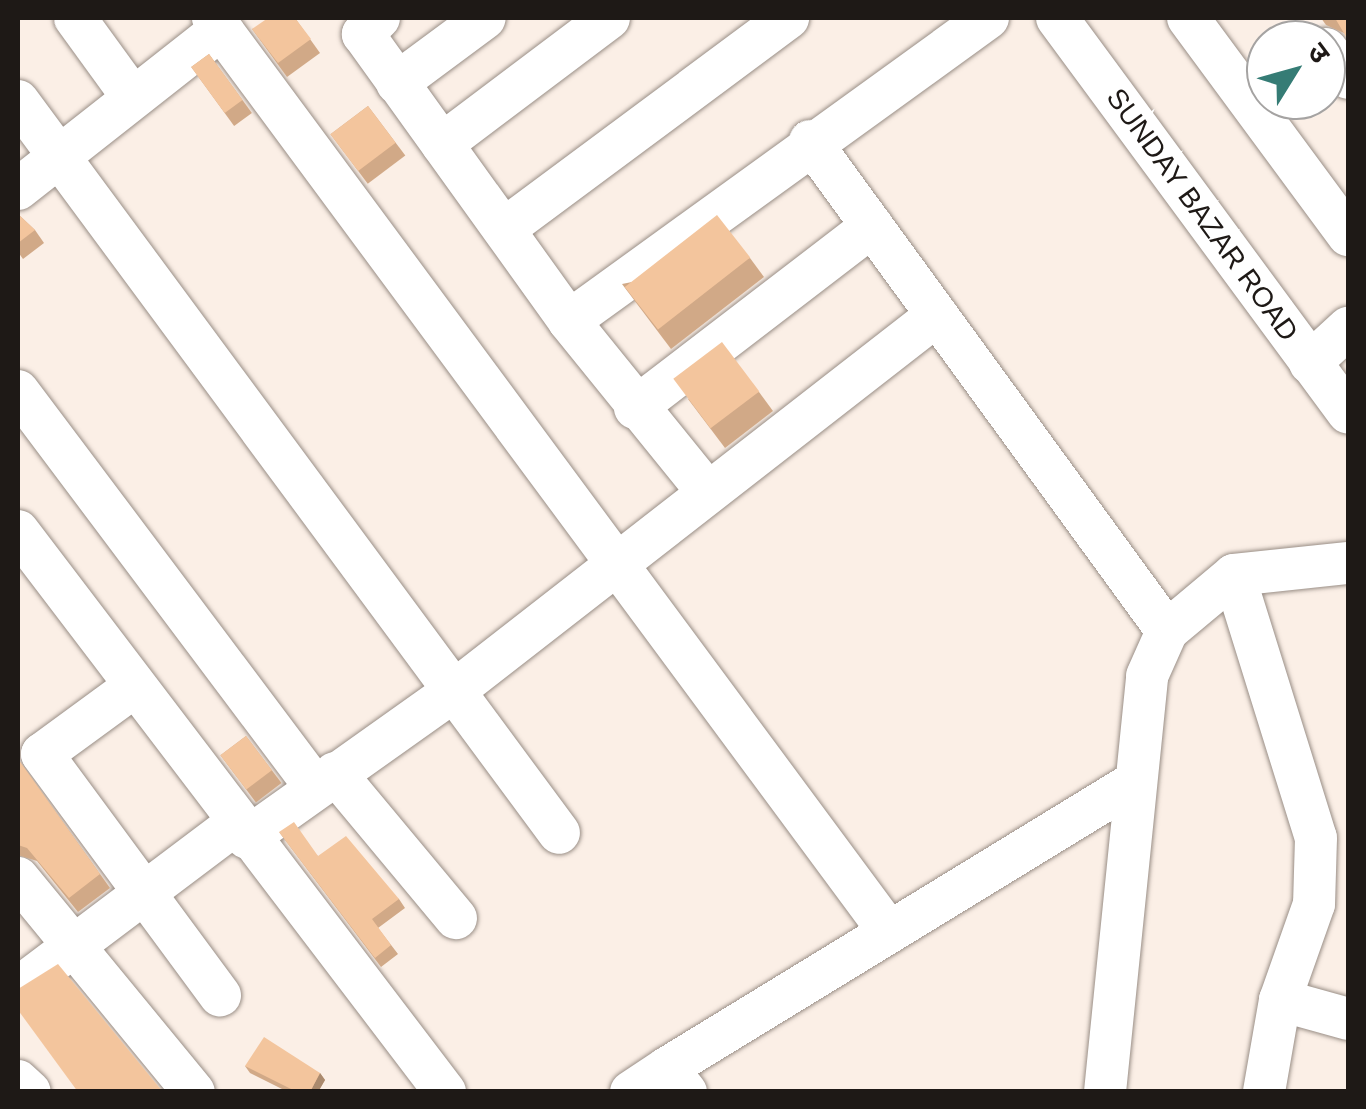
<!DOCTYPE html>
<html>
<head>
<meta charset="utf-8">
<style>
	body { margin:0 }
	#map { position:relative; width:1366px; height:1109px; overflow:hidden; background:#fbefe6; font-family:Arial,"Noto Sans Devanagari",sans-serif }
	div>[style] { position:absolute }
	.roads { filter:drop-shadow(0 0 2px #998e86) drop-shadow(0 0 2px #998e86) }
	.minor>* { height:42px; margin:-21px; padding:0 21px; transform-origin:21px; border-radius:21px; background:#fff }
	.wall>* { inset:0; background:#d1a987; transform-origin:0 0 }
	.shaded-wall>* { inset:0; background:#aa8a6e }
	.building>* { inset:0; background:#f3c59d; transform-origin:0 0 }
	span { translate:-50% -50%; white-space:nowrap; text-align:center; line-height:1.15; -webkit-text-stroke:9px #fff; paint-order:stroke }
	.street-label { font-size:28px; color:#1e1916 }
	.frame { position:absolute; inset:0; border:20px solid #1e1916; pointer-events:none }
	.north { position:absolute; left:1246px; top:20px; width:100px; height:100px; box-sizing:border-box; background:#fff; border:2px solid #a5a3a2; border-radius:50%; rotate:53deg; font-size:28px; font-weight:700; line-height:40px; text-align:center; color:#1e1916 }
	.north::after { content:''; display:block; margin:auto; width:35px; height:45px; background:#357c75; clip-path:polygon(50% 0,100% 100%,50% 72%,0 100%) }
</style>
</head>
<body>
<div id="map">
	<div class="roads">
		<div class="minor">
			<div style="left:75px;top:18px;width:95px;rotate:54deg"></div>
			<div style="left:213px;top:18px;width:1137px;rotate:53.51deg"></div>
			<div style="left:379px;top:18px;width:23px;rotate:135deg"></div>
			<div style="left:363px;top:34px;width:353px;rotate:54.3deg"></div>
			<div style="left:569px;top:321px;width:218px;rotate:51deg"></div>
			<div style="left:1057px;top:18px;width:490px;rotate:53.6deg"></div>
			<div style="left:1188px;top:18px;width:270px;rotate:53.6deg"></div>
			<div style="left:1326px;top:49px;width:36px;rotate:53deg"></div>
			<div style="left:397px;top:83px;width:109px;rotate:-36.5deg"></div>
			<div style="left:18px;top:101px;width:910px;rotate:53.53deg"></div>
			<div style="left:810px;top:141px;width:606px;rotate:53.92deg"></div>
			<div style="left:442px;top:144px;width:209px;rotate:-37deg"></div>
			<div style="left:18px;top:189px;width:258px;rotate:-38.2deg"></div>
			<div style="left:504px;top:229px;width:354px;rotate:-36.6deg"></div>
			<div style="left:569px;top:321px;width:517px;rotate:-35.87deg"></div>
			<div style="left:1310px;top:363px;width:52px;rotate:-42.6deg"></div>
			<div style="left:18px;top:391px;width:495px;rotate:53.1deg"></div>
			<div style="left:635px;top:408px;width:299px;rotate:-37.5deg"></div>
			<div style="left:18px;top:531px;width:705px;rotate:52.72deg"></div>
			<div style="left:1234px;top:575px;width:275px;rotate:72.7deg"></div>
			<div style="left:1316px;top:838px;width:66px;rotate:91.7deg"></div>
			<div style="left:1314px;top:904px;width:102px;rotate:109.5deg"></div>
			<div style="left:1280px;top:1000px;width:93px;rotate:99.9deg"></div>
			<div style="left:135px;top:686px;width:115px;rotate:143.8deg"></div>
			<div style="left:42px;top:754px;width:300px;rotate:53.6deg"></div>
			<div style="left:335px;top:773px;width:189px;rotate:50.2deg"></div>
			<div style="left:247px;top:838px;width:254px;rotate:-35.4deg"></div>
			<div style="left:454px;top:691px;width:612px;rotate:-37.9deg"></div>
			<div style="left:18px;top:878px;width:277px;rotate:50.6deg"></div>
			<div style="left:18px;top:988px;width:273px;rotate:-37deg"></div>
			<div style="left:1280px;top:1000px;width:71px;rotate:15.6deg"></div>
			<div style="left:667px;top:1068px;width:548px;rotate:-31.43deg"></div>
			<div style="left:18px;top:1081px;width:16px;rotate:43deg"></div>
			<div style="left:631px;top:1092px;width:43px;rotate:-33.7deg"></div>
			<div style="left:667px;top:1068px;width:31px;rotate:52deg"></div>
			<div style="left:1105px;top:1092px;width:418px;rotate:-84.2deg"></div>
			<div style="left:1147px;top:676px;width:49px;rotate:-66deg"></div>
			<div style="left:1167px;top:631px;width:87px;rotate:-39.9deg"></div>
			<div style="left:1234px;top:575px;width:115px;rotate:-6deg"></div>
		</div>
	</div>
	<div class="wall">
		<div style="clip-path:polygon(295px 18px,320px 53px,287px 77px,252px 29px)"></div>
		<div style="clip-path:polygon(1321px 18px,1348px 18px,1344px 33px,1326px 25px)"></div>
		<div style="left:209px;top:54px;width:73px;height:22px;rotate:54deg"></div>
		<div style="left:368px;top:106px;width:62px;height:47px;rotate:53deg"></div>
		<div style="clip-path:polygon(18px 214px,35px 230px,44px 243px,23px 259px,18px 252px)"></div>
		<div style="clip-path:polygon(750px 258px,764px 277px,671px 349px,622px 284px)"></div>
		<div style="clip-path:polygon(759px 392px,773px 411px,725px 448px,688px 399px)"></div>
		<div style="left:246px;top:736px;width:59px;height:32px;rotate:53deg"></div>
		<div style="clip-path:polygon(18px 759px,110px 888px,78px 912px,37px 861px,18px 855px)"></div>
		<div style="clip-path:polygon(279px 832px,318px 856px,399px 899px,405px 908px,378px 928px,398px 954px,381px 967px)"></div>
		<div style="clip-path:polygon(245px 1066px,320px 1073px,325px 1080px,318px 1092px,288px 1092px,250px 1073px)"></div>
	</div>
	<div class="shaded-wall">
		<div style="clip-path:polygon(320px 1073px,325px 1080px,318px 1092px,310px 1092px)"></div>
	</div>
	<div class="building">
		<div style="clip-path:polygon(268px 18px,295px 18px,311px 39px,278px 63px,252px 29px)"></div>
		<div style="clip-path:polygon(1333px 18px,1348px 18px,1348px 40px,1335px 18px)"></div>
		<div style="left:209px;top:54px;width:57px;height:22px;rotate:54deg"></div>
		<div style="left:368px;top:106px;width:46px;height:47px;rotate:53deg"></div>
		<div style="clip-path:polygon(18px 214px,35px 230px,18px 243px)"></div>
		<div style="left:717px;top:215px;width:54px;height:117px;rotate:52deg"></div>
		<div style="left:722px;top:342px;width:62px;height:61px;rotate:53deg"></div>
		<div style="left:246px;top:736px;width:43px;height:32px;rotate:53deg"></div>
		<div style="clip-path:polygon(18px 759px,100px 874px,69px 898px,27px 848px,18px 845px)"></div>
		<div style="clip-path:polygon(294px 822px,318px 856px,346px 836px,399px 899px,372px 919px,391px 945px,375px 958px,279px 832px)"></div>
		<div style="clip-path:polygon(58px 964px,163px 1092px,78px 1092px,18px 1010px,18px 989px)"></div>
		<div style="clip-path:polygon(264px 1037px,320px 1073px,310px 1092px,297px 1092px,245px 1066px)"></div>
	</div>
	<div class="street-label">
		<span style="left:1202px;top:215px;rotate:54deg">SUNDAY BAZAR ROAD</span>
	</div>
	<div class="frame"></div>
	<div class="north">उ</div>
</div>
</body>
</html>
